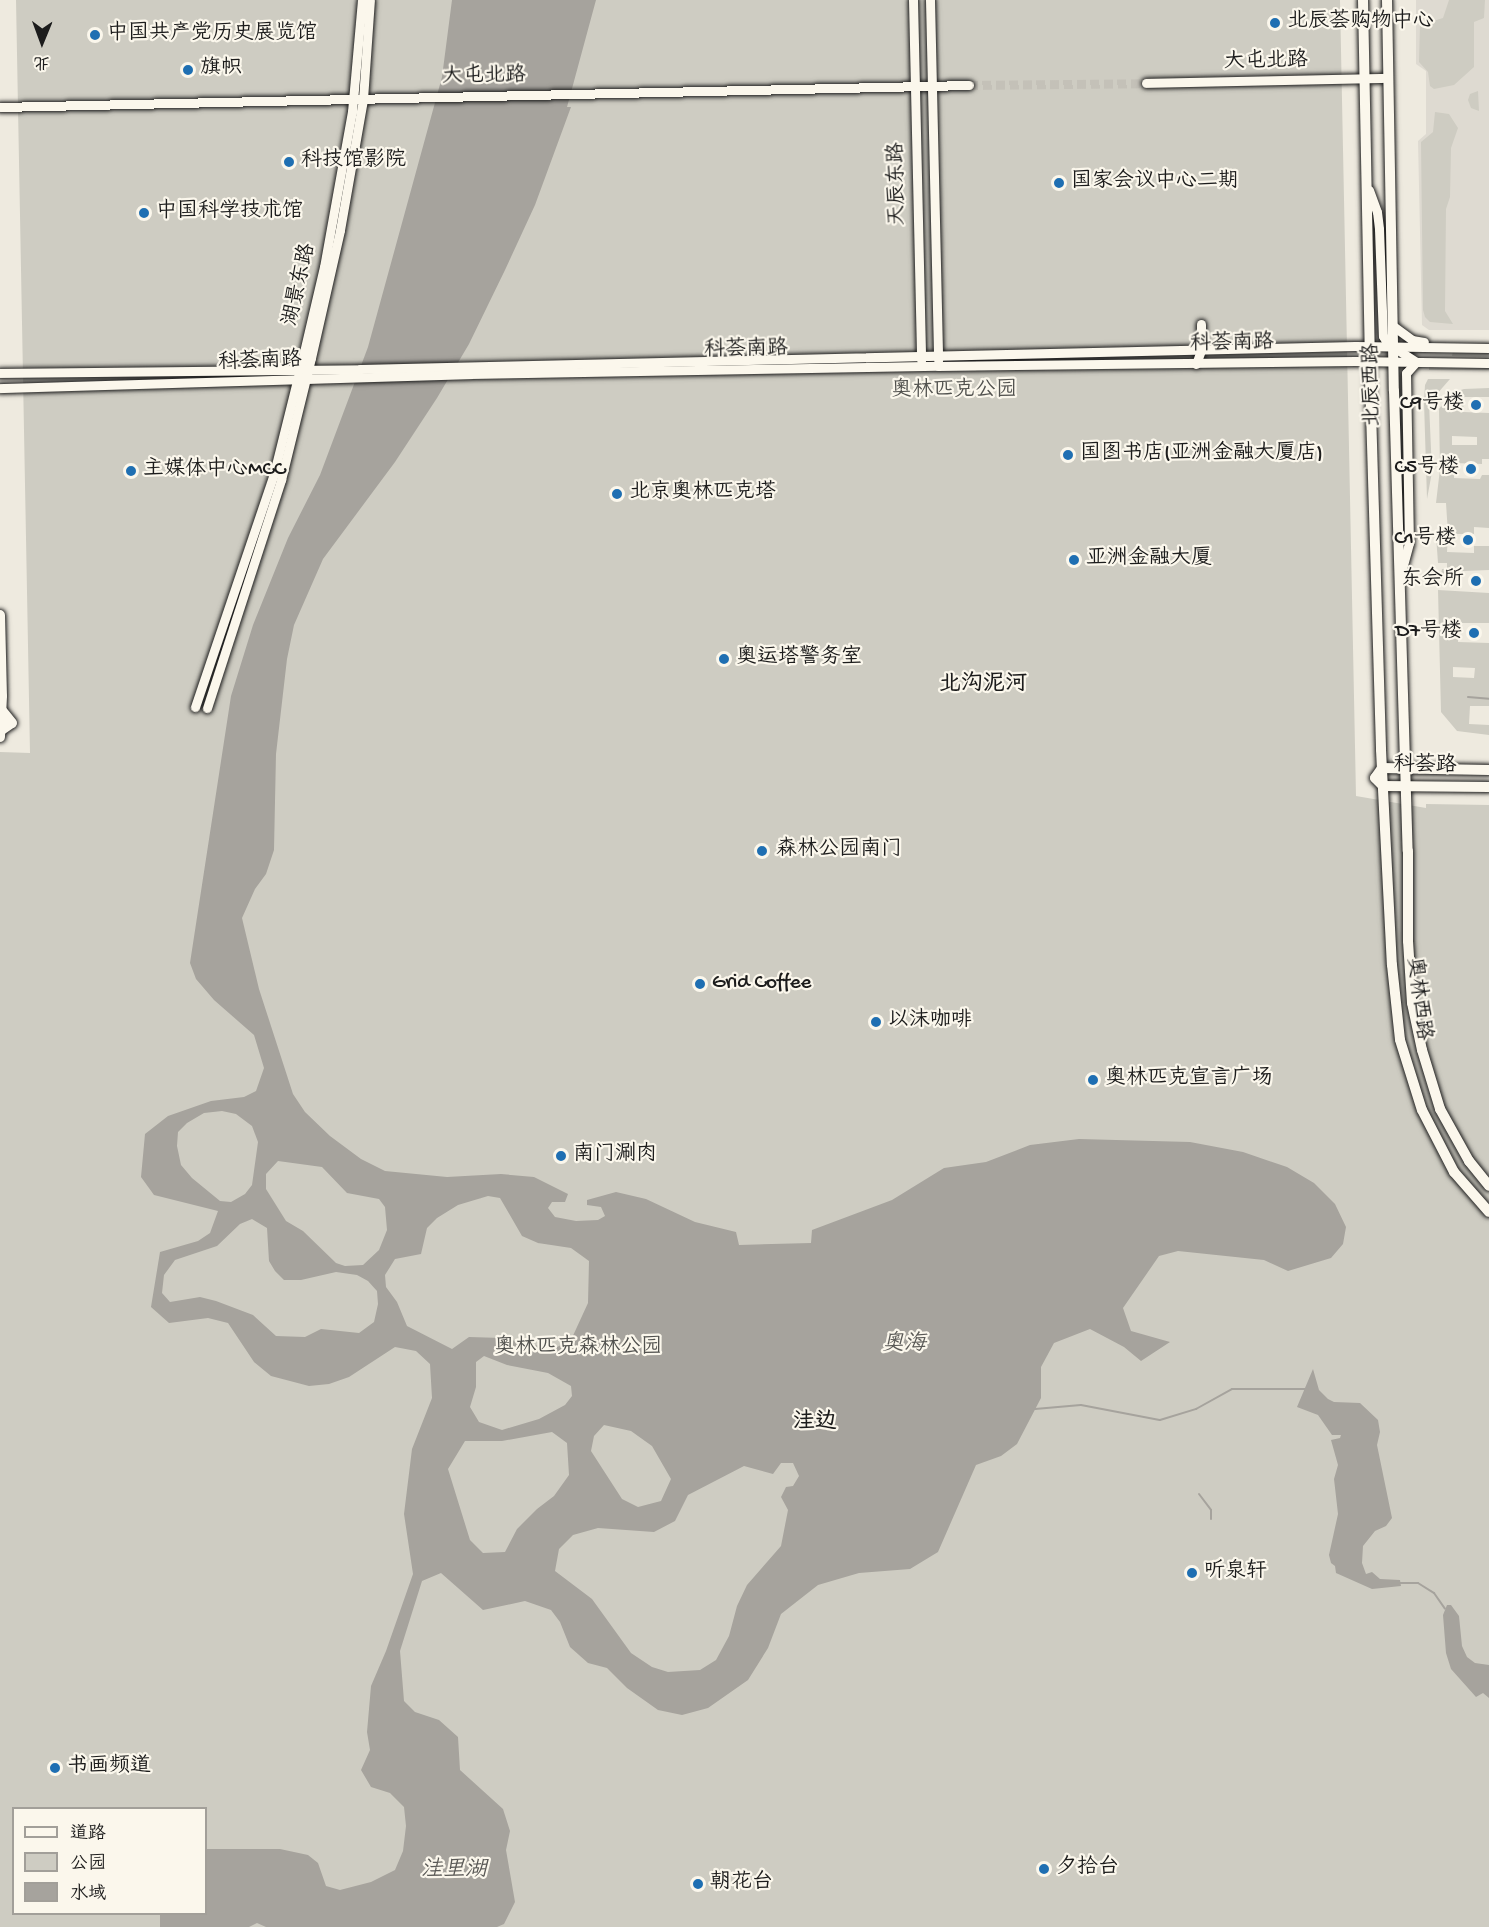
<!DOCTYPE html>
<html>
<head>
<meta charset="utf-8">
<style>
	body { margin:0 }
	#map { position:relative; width:1489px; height:1927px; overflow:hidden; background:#eeeadf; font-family:"Gochi Hand","LXGW WenKai TC",sans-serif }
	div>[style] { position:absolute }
	.built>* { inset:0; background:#dedad1 }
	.green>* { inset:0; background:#ceccc2; transform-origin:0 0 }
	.water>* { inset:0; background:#a6a39d }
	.stream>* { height:2px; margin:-1px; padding:0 1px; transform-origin:1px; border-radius:1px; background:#a6a39d }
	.minor-tunnel>* { height:9px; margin-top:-4.5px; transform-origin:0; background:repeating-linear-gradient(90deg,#c4c1b8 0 9px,transparent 0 13.5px) }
	.roads { filter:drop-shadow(0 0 2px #1c1c1c) drop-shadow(0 0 2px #1c1c1c) }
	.minor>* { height:9px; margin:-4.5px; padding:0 4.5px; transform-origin:4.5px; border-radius:4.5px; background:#fbf7ec }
	.major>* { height:10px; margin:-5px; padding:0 5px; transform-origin:5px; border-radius:5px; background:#fbf7ec }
	.dots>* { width:16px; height:16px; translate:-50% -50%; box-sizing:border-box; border:3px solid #fbf7ec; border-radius:50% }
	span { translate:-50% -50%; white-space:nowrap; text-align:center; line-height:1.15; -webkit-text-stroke:4.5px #fbf7ec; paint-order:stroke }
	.poi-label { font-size:21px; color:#1c1c1c }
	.left { translate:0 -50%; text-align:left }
	.right { translate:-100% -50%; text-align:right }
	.street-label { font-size:21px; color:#1c1c1c }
	.park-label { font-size:21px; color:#51514e }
	.neighbourhood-label { font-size:22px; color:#1c1c1c; font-weight:700 }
	.water-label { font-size:22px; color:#5a5956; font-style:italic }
	.legend { position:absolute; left:12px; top:1807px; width:195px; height:108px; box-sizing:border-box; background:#fbf7ec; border:2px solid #a29f99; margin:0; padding:8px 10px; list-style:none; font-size:18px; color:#1c1c1c }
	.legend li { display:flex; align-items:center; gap:12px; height:30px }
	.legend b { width:30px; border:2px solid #a29f99 }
	.north { position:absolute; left:12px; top:12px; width:60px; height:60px; -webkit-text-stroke:4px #fbf7ec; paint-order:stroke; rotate:181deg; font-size:16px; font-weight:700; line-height:24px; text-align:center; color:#1c1c1c }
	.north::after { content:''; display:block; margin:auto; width:21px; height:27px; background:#1c1c1c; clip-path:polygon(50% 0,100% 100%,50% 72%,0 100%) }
</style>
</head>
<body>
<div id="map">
	<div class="built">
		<div style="clip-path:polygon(1416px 0,1489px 0,1489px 330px,1429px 330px,1422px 325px,1418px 141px,1426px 134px,1426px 71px,1416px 64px)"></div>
	</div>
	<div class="green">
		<div style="clip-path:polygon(evenodd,16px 0,1340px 0,1356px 796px,1426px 808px,1426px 804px,1489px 805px,1489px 1927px,0 1927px,0 752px,30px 753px,16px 0,14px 1808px,206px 1808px,206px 1914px,14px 1914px,14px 1808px)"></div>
		<div style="clip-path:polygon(1449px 0,1485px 0,1484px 18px,1474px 22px,1474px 67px,1454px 85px,1434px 89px,1430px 86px,1428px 72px,1419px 62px,1420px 25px,1443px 18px)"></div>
		<div style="clip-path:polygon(1478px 91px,1479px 111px,1471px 108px,1468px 100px,1470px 94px)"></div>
		<div style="clip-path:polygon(1435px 112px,1449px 114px,1458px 128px,1451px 148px,1450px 197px,1446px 209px,1445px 311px,1453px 324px,1430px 322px,1425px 317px,1423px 310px,1421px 142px,1433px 132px)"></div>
		<div style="clip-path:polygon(1453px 351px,1489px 351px,1489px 357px,1452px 356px)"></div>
		<div style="left:1429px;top:367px;width:60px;height:3px"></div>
		<div style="clip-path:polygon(1428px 379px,1450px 379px,1429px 403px,1432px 472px,1427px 499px,1424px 402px,1425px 385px)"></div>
		<div style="clip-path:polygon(evenodd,1489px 388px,1489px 397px,1464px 397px,1463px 412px,1489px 413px,1489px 459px,1482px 459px,1482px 464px,1454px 463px,1454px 478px,1480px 479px,1482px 475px,1489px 475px,1489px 528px,1474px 527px,1474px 534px,1448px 534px,1447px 552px,1474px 553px,1474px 546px,1489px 546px,1489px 570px,1463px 571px,1462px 575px,1441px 574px,1442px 569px,1447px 569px,1447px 563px,1438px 563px,1436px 535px,1448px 534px,1446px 503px,1436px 503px,1440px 469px,1439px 409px,1451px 393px,1464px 389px,1489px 388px,1452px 436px,1477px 437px,1477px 445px,1452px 445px,1452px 436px)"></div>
		<div style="clip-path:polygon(evenodd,1438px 590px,1489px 593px,1489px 623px,1459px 623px,1458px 642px,1489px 643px,1489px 706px,1470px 706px,1469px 724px,1489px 725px,1489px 735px,1457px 731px,1441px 712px,1438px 590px,1453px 667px,1475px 668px,1474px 678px,1453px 677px,1453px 667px)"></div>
	</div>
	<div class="water">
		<div style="clip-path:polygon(evenodd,452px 0,596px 0,567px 107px,571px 107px,535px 205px,505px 270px,469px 344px,437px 398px,395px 462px,323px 559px,294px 625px,287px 659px,276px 754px,274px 850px,266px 874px,255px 889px,242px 918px,259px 989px,293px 1094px,305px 1112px,330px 1136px,361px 1159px,385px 1171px,447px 1177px,501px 1174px,534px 1177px,568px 1194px,565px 1202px,552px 1202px,548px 1208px,555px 1217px,576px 1221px,598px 1220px,605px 1216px,601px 1207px,587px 1205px,587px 1200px,616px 1192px,646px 1199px,695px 1222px,736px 1232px,739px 1245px,811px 1243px,812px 1230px,892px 1200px,944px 1168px,986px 1162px,1030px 1145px,1079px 1139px,1190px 1142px,1243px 1152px,1287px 1167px,1314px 1183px,1335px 1204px,1346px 1227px,1343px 1244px,1331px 1258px,1288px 1271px,1264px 1260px,1178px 1251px,1159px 1256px,1123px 1308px,1131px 1331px,1170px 1342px,1141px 1361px,1124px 1347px,1090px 1329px,1054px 1343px,1041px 1367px,1041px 1398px,1017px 1444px,1001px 1456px,976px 1465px,938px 1552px,910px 1569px,859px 1573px,818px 1585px,781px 1614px,768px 1648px,748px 1680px,708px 1708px,682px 1715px,658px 1710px,627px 1688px,607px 1668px,588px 1663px,570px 1647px,560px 1622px,551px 1610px,525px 1601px,483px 1610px,441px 1573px,422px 1581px,400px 1651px,404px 1701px,415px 1712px,439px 1720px,458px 1737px,460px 1770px,503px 1809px,510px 1831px,506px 1850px,515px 1902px,504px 1924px,497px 1927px,266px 1927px,257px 1923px,249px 1927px,160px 1927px,160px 1914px,206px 1914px,206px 1849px,280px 1849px,308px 1855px,318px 1863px,326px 1886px,340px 1890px,371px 1882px,395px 1870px,403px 1851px,406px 1826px,404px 1807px,390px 1793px,371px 1787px,361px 1770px,370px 1750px,367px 1732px,371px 1686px,386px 1651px,413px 1574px,404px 1514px,412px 1449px,432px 1398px,430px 1364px,416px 1351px,395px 1347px,349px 1377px,329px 1384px,309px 1386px,271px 1376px,254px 1362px,228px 1323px,208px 1318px,169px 1323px,151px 1307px,160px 1252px,198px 1241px,210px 1233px,218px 1211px,154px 1195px,141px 1177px,145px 1134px,168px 1116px,211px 1101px,244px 1097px,256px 1091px,264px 1068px,254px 1035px,214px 1000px,196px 979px,190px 963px,231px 696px,253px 625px,288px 538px,320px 475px,368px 347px,442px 77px,452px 0,222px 1111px,236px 1114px,252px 1126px,258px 1142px,252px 1185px,245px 1194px,231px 1202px,220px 1201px,192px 1178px,181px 1165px,177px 1146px,178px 1132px,187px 1123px,204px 1113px,222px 1111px,452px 0,278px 1161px,322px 1167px,347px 1193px,379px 1199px,385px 1207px,387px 1230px,379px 1250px,363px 1265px,345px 1266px,336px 1263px,303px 1231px,286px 1221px,266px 1189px,266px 1174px,278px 1161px,452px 0,488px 1196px,500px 1198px,522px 1236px,538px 1243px,571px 1248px,589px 1261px,588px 1303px,571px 1340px,553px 1349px,502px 1338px,469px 1337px,452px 1349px,407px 1326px,397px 1302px,386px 1287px,385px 1275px,395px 1259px,421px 1254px,427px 1228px,437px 1218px,458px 1205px,488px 1196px,452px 0,252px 1219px,267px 1228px,269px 1261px,275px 1271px,284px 1280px,301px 1280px,336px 1272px,357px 1275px,368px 1281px,377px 1291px,378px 1304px,374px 1322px,359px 1333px,321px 1329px,305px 1337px,276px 1336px,253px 1315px,216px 1301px,200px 1297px,170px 1302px,162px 1293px,164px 1275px,175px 1260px,217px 1246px,240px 1224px,252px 1219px,452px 0,484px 1356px,507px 1365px,548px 1373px,571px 1386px,572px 1396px,565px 1405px,539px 1419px,502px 1430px,479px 1422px,470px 1407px,476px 1387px,476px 1362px,484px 1356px,452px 0,604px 1425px,631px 1431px,652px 1446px,671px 1479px,661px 1501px,638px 1507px,622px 1499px,591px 1451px,594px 1436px,604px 1425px,452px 0,552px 1432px,567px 1443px,569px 1475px,554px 1496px,537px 1509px,517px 1529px,505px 1552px,483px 1553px,470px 1540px,448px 1469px,465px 1441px,502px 1441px,552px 1432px,452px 0,781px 1463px,793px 1463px,799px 1476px,793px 1486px,786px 1487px,781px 1497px,788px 1510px,781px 1546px,747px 1585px,737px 1606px,729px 1636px,716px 1660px,700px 1670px,668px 1672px,652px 1667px,631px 1653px,592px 1599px,555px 1571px,559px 1549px,573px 1535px,598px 1528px,654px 1532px,675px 1521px,688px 1495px,744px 1466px,773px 1474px,781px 1463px)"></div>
		<div style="clip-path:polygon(1313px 1369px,1319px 1390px,1328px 1399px,1334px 1402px,1360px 1403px,1378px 1420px,1380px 1432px,1377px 1445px,1392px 1518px,1386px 1526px,1375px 1531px,1363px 1546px,1362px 1563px,1366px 1574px,1372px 1572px,1380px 1579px,1400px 1580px,1401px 1586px,1372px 1589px,1336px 1573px,1335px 1566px,1331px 1563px,1329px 1555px,1338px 1514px,1334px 1479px,1338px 1465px,1331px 1440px,1340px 1438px,1341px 1435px,1332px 1435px,1318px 1415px,1297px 1407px)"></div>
		<div style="clip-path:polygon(1447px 1605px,1451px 1605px,1459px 1616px,1462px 1646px,1467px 1657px,1475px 1663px,1489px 1665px,1489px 1698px,1483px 1693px,1476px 1697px,1451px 1669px,1446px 1653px,1443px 1615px)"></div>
	</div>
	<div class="stream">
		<div style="left:1468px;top:697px;width:21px;rotate:5deg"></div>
		<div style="left:1035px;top:1409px;width:46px;rotate:-5deg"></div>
		<div style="left:1081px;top:1405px;width:80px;rotate:10.8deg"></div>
		<div style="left:1160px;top:1420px;width:38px;rotate:-17deg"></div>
		<div style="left:1196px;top:1409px;width:41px;rotate:-29.1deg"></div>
		<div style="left:1232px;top:1389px;width:76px"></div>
		<div style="left:1199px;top:1494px;width:20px;rotate:53deg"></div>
		<div style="left:1211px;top:1510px;width:9px;rotate:90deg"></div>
		<div style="left:1400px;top:1583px;width:18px"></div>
		<div style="left:1418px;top:1583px;width:19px;rotate:32deg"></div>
		<div style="left:1434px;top:1593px;width:19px;rotate:55deg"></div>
	</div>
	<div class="minor-tunnel">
		<div style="left:969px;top:85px;width:177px;rotate:-0.6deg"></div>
	</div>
	<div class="roads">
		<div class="minor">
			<div style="left:913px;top:0;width:360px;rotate:88.7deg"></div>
			<div style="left:930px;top:0;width:360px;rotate:88.7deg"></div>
			<div style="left:1146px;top:83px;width:241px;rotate:-1.2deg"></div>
			<div style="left:0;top:107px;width:969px;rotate:-1.3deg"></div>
			<div style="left:1369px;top:190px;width:23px;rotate:70deg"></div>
			<div style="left:1377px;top:212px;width:17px;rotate:83deg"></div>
			<div style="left:1379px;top:229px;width:107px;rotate:87.9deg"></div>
			<div style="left:1383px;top:336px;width:8px;rotate:60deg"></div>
			<div style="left:1387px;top:343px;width:35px;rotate:33deg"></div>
			<div style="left:1416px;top:362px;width:15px;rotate:132deg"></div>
			<div style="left:1406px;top:373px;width:170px;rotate:89deg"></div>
			<div style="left:1409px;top:543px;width:31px;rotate:105deg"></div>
			<div style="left:1393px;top:326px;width:24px;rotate:36deg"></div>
			<div style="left:1412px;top:340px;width:12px;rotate:9deg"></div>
			<div style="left:1196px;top:364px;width:15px;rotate:-70deg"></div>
			<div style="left:1201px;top:350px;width:26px;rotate:-90deg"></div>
			<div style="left:0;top:373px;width:360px;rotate:-0.6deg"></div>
			<div style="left:360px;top:369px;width:995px;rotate:-1.32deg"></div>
			<div style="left:1355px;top:346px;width:134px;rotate:0.9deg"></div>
			<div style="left:0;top:388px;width:470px;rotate:-1.7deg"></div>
			<div style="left:470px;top:374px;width:468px;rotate:-1deg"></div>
			<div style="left:938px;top:366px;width:417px;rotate:-0.7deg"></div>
			<div style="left:1355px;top:361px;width:134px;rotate:0.9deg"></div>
			<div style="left:195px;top:707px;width:247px;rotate:-71.3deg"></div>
			<div style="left:274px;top:473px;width:107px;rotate:-76deg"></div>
			<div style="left:300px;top:369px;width:105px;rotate:-76.8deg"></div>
			<div style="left:324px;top:267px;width:158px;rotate:-79.8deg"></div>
			<div style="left:352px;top:112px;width:112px;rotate:-84.9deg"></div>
			<div style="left:207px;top:708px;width:240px;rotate:-72deg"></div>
			<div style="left:281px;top:480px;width:126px;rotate:-76.2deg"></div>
			<div style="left:311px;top:358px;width:131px;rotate:-77.2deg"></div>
			<div style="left:340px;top:230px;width:133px;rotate:-80deg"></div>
			<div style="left:363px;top:99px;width:99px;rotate:-86deg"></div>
		</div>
		<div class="major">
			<div style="left:1363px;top:0;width:377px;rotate:88.9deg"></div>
			<div style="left:1370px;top:377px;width:373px;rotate:88.3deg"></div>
			<div style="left:1381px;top:750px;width:215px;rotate:87.1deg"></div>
			<div style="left:1392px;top:965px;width:75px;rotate:83.9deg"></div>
			<div style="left:1400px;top:1040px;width:73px;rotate:72.6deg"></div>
			<div style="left:1422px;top:1110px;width:70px;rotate:62.7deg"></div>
			<div style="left:1454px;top:1172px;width:53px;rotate:48.8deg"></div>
			<div style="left:1387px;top:0;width:391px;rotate:89deg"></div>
			<div style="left:1394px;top:391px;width:460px;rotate:88.3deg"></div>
			<div style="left:1408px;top:851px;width:90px;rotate:90deg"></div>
			<div style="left:1408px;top:941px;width:62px;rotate:86.3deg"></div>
			<div style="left:1412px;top:1003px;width:48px;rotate:78deg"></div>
			<div style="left:1422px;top:1050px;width:62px;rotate:73deg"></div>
			<div style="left:1440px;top:1109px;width:60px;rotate:60.9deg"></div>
			<div style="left:1469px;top:1161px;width:32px;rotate:51deg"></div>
			<div style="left:0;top:615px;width:81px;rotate:88.6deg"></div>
			<div style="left:2px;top:696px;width:41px;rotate:92.8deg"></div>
			<div style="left:0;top:731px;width:14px;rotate:-34deg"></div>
			<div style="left:12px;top:723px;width:19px;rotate:-129deg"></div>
			<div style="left:1489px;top:770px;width:107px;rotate:-178.9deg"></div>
			<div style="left:1382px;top:768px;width:12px;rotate:125deg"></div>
			<div style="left:1375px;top:778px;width:11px;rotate:45deg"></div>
			<div style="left:1383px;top:786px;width:106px;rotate:0.5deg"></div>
		</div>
	</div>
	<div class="dots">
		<div style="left:1275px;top:23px;background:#1f6fb2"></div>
		<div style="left:95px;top:35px;background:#1f6fb2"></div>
		<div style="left:188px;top:70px;background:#1f6fb2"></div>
		<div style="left:289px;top:162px;background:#1f6fb2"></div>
		<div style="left:1059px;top:183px;background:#1f6fb2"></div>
		<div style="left:144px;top:213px;background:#1f6fb2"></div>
		<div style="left:1476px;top:405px;background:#1f6fb2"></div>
		<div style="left:1068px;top:455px;background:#1f6fb2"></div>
		<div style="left:1471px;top:469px;background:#1f6fb2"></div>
		<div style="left:131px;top:471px;background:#1f6fb2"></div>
		<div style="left:617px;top:494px;background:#1f6fb2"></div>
		<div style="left:1468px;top:540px;background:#1f6fb2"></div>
		<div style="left:1074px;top:560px;background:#1f6fb2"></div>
		<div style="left:1476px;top:581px;background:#1f6fb2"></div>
		<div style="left:1474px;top:633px;background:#1f6fb2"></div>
		<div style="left:724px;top:659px;background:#1f6fb2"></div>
		<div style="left:762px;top:851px;background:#1f6fb2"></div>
		<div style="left:700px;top:984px;background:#1f6fb2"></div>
		<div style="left:876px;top:1022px;background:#1f6fb2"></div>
		<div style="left:1093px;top:1080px;background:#1f6fb2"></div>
		<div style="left:561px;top:1156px;background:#1f6fb2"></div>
		<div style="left:1192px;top:1573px;background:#1f6fb2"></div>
		<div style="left:55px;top:1768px;background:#1f6fb2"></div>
		<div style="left:1044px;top:1869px;background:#1f6fb2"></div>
		<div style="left:698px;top:1884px;background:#1f6fb2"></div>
	</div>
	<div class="poi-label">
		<span class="left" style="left:1287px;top:23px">北辰荟购物中心</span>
		<span class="left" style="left:107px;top:35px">中国共产党历史展览馆</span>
		<span class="left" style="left:200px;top:70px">旗帜</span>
		<span class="left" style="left:301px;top:162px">科技馆影院</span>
		<span class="left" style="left:1071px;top:183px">国家会议中心二期</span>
		<span class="left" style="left:156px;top:213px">中国科学技术馆</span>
		<span class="right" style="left:1464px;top:405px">C9号楼</span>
		<span class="left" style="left:1080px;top:455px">国图书店(亚洲金融大厦店)</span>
		<span class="right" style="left:1459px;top:469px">C5号楼</span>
		<span class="left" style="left:143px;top:471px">主媒体中心MCC</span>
		<span class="left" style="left:629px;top:494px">北京奥林匹克塔</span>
		<span class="right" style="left:1456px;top:540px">C1号楼</span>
		<span class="left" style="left:1086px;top:560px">亚洲金融大厦</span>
		<span class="right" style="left:1464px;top:581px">东会所</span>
		<span class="right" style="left:1462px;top:633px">D7号楼</span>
		<span class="left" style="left:736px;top:659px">奥运塔警务室</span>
		<span class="left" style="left:776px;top:851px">森林公园南门</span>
		<span class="left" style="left:712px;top:984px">Grid Coffee</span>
		<span class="left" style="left:888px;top:1022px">以沫咖啡</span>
		<span class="left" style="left:1105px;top:1080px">奥林匹克宣言广场</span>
		<span class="left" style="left:573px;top:1156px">南门涮肉</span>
		<span class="left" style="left:1204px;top:1573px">听泉轩</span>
		<span class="left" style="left:67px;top:1768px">书画频道</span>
		<span class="left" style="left:1056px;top:1869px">夕拾台</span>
		<span class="left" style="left:710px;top:1884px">朝花台</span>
	</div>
	<div class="street-label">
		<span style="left:1266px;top:63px;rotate:-1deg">大屯北路</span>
		<span style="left:484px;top:78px;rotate:-1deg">大屯北路</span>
		<span style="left:899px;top:184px;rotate:-91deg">天辰东路</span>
		<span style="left:301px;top:285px;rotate:-77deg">湖景东路</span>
		<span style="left:1232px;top:345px;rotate:-1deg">科荟南路</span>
		<span style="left:746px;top:351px;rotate:-1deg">科荟南路</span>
		<span style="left:260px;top:363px;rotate:-2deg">科荟南路</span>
		<span style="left:1374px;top:385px;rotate:-91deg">北辰西路</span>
		<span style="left:1425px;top:767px;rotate:1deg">科荟路</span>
		<span style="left:1417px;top:999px;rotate:83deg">奥林西路</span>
	</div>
	<div class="park-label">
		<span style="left:954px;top:392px">奥林匹克公园</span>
		<span style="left:578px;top:1349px">奥林匹克森林公园</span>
	</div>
	<div class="neighbourhood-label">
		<span style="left:983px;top:686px">北沟泥河</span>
		<span style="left:815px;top:1424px">洼边</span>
	</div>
	<div class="water-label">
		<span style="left:904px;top:1346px">奥海</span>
		<span style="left:454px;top:1872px">洼里湖</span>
	</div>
	<ul class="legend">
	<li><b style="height:8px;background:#fbf7ec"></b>道路</li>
	<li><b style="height:16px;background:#ceccc2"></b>公园</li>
	<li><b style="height:16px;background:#a6a39d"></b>水域</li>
	</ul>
	<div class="north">北</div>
</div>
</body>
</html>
